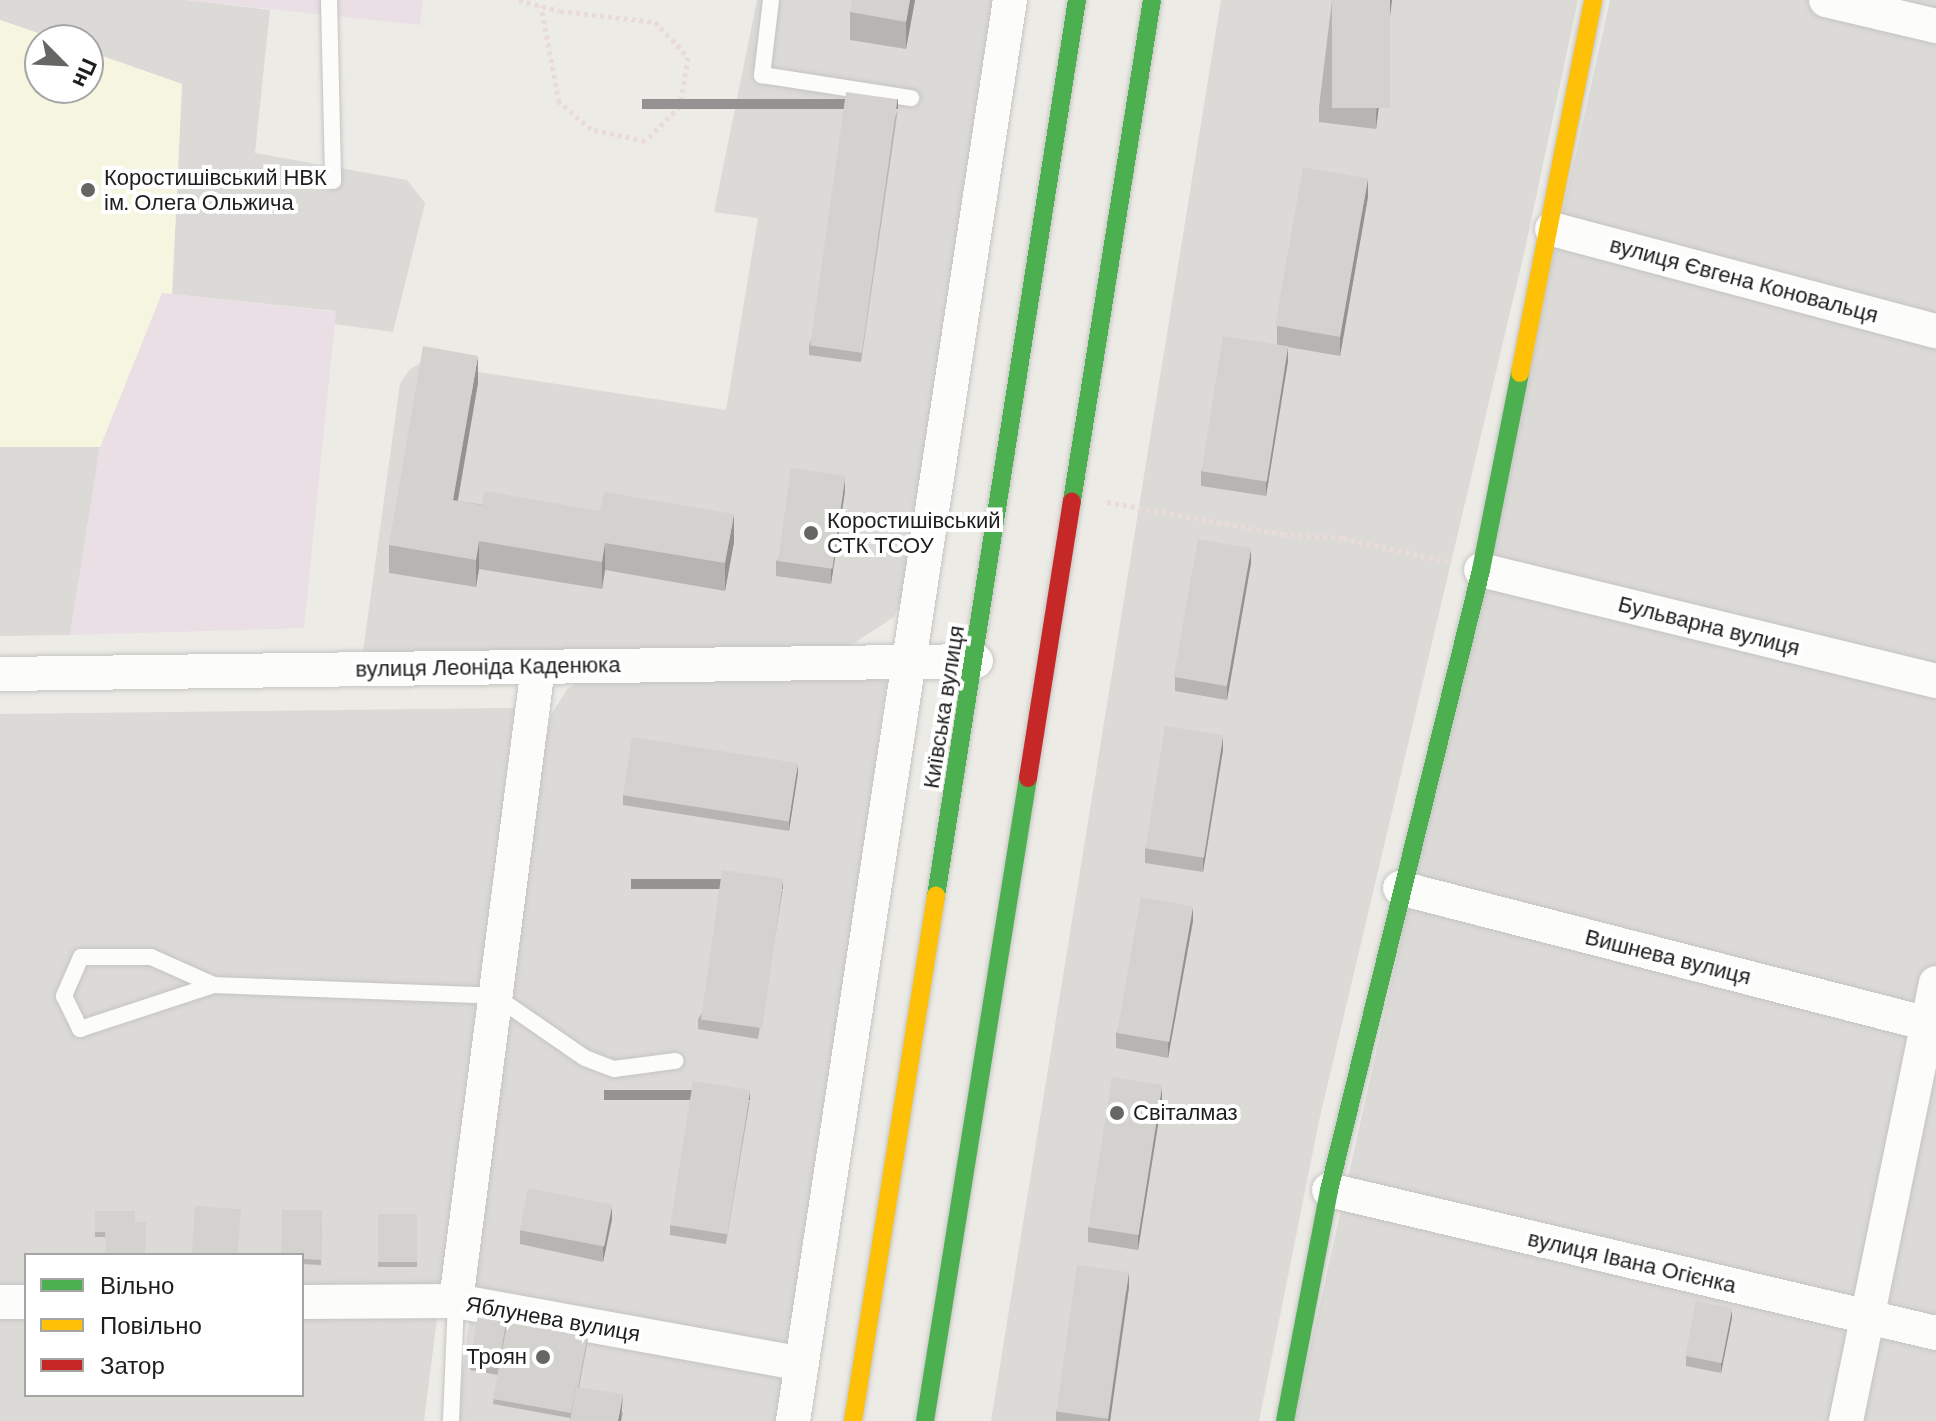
<!DOCTYPE html>
<html>
<head>
<meta charset="utf-8">
<style>
	body { margin:0 }
	#map { position:relative; width:1936px; height:1421px; overflow:hidden; background:#ecebe6; font-family:"DM Sans",sans-serif }
	div>[style] { position:absolute }
	.residential>* { inset:0; background:#dbdad7 }
	.industrial>* { inset:0; background:#eadfe5 }
	.education>* { inset:0; background:#f6f6e0 }
	.path>* { height:5px; margin-top:-2.5px; transform-origin:0; background:repeating-linear-gradient(90deg,#ebdbd8 0 4px,transparent 0 8px) }
	.roads { filter:drop-shadow(0 0 2px #c5c4c2) drop-shadow(0 0 2px #c5c4c2) }
	.lane>* { height:16px; margin:-8px; padding:0 8px; transform-origin:8px; border-radius:8px; background:#fcfcfb }
	.street>* { height:34px; margin:-17px; padding:0 17px; transform-origin:17px; border-radius:17px; background:#fcfcfb }
	.fast>* { height:18px; margin:-9px; padding:0 9px; transform-origin:9px; border-radius:9px; background:#4caf50 }
	.slow>* { height:18px; margin:-9px; padding:0 9px; transform-origin:9px; border-radius:9px; background:#ffc107 }
	.jam>* { height:18px; margin:-9px; padding:0 9px; transform-origin:9px; border-radius:9px; background:#c62828 }
	.wall>* { inset:0; background:#b6b5b2; transform-origin:0 0 }
	.shaded-wall>* { inset:0; background:#949391; transform-origin:0 0 }
	.building>* { inset:0; background:#d4d2cf; transform-origin:0 0 }
	.dots>* { width:22px; height:22px; translate:-50% -50%; box-sizing:border-box; border:4px solid #fff; border-radius:50% }
	span { translate:-50% -50%; white-space:nowrap; text-align:center; line-height:1.15; -webkit-text-stroke:8px #fff; paint-order:stroke }
	.poi-label { font-size:22px; color:#1e1e1e }
	.left { translate:0 -50%; text-align:left }
	.right { translate:-100% -50%; text-align:right }
	.street-label { font-size:22px; color:#1e1e1e }
	.legend { position:absolute; left:24px; top:1253px; width:280px; height:144px; box-sizing:border-box; background:#fff; border:2px solid #a5a5a5; margin:0; padding:10px 14px; list-style:none; font-size:24px; color:#1e1e1e }
	.legend li { display:flex; align-items:center; gap:16px; height:40px }
	.legend b { width:40px; border:2px solid #a5a5a5 }
	.north { position:absolute; left:24px; top:24px; width:80px; height:80px; box-sizing:border-box; background:#fff; border:2px solid #a5a5a5; border-radius:50%; rotate:114deg; font-size:22px; font-weight:700; line-height:32px; text-align:center; color:#1e1e1e }
	.north::after { content:''; display:block; margin:auto; width:28px; height:36px; background:#666664; clip-path:polygon(50% 0,100% 100%,50% 72%,0 100%) }
</style>
</head>
<body>
<div id="map">
	<div class="residential">
		<div style="clip-path:polygon(0 0,186px 0,270px 10px,255px 153px,407px 180px,425px 203px,393px 332px,334px 324px,335px 311px,172px 294px,182px 84px,88px 51px,88px 40px,58px 40px,0 20px)"></div>
		<div style="clip-path:polygon(757px 0,998px 0,907px 589px,894px 617px,848px 647px,362px 659px,400px 384px,410px 369px,421px 363px,726px 410px,758px 218px,714px 212px)"></div>
		<div style="clip-path:polygon(1221px 0,1578px 0,1525px 249px,1319px 1121px,1259px 1421px,991px 1421px)"></div>
		<div style="clip-path:polygon(1610px 0,1936px 0,1936px 1421px,1294px 1421px)"></div>
		<div style="clip-path:polygon(0 447px,100px 447px,70px 635px,0 636px)"></div>
		<div style="clip-path:polygon(591px 677px,872px 677px,887px 681px,781px 1421px,456px 1421px,545px 744px,551px 715px,568px 688px)"></div>
		<div style="clip-path:polygon(evenodd,515px 708px,424px 1421px,0 1421px,0 714px,515px 708px,26px 1255px,302px 1255px,302px 1395px,26px 1395px,26px 1255px)"></div>
	</div>
	<div class="industrial">
		<div style="clip-path:polygon(187px 0,423px 0,420px 25px)"></div>
		<div style="clip-path:polygon(162px 293px,336px 312px,304px 628px,70px 635px,100px 447px)"></div>
	</div>
	<div class="education">
		<div style="clip-path:polygon(0 20px,58px 40px,40px 40px,40px 88px,88px 88px,88px 51px,182px 84px,172px 294px,162px 293px,100px 447px,0 447px)"></div>
	</div>
	<div class="path">
		<div style="left:519px;top:0;width:42px;rotate:15deg"></div>
		<div style="left:560px;top:11px;width:96px;rotate:6.6deg"></div>
		<div style="left:655px;top:22px;width:48px;rotate:46.7deg"></div>
		<div style="left:688px;top:57px;width:50px;rotate:99.3deg"></div>
		<div style="left:680px;top:106px;width:49px;rotate:135deg"></div>
		<div style="left:645px;top:141px;width:55px;rotate:-167.5deg"></div>
		<div style="left:591px;top:129px;width:42px;rotate:-139.8deg"></div>
		<div style="left:559px;top:102px;width:98px;rotate:-100.6deg"></div>
		<div style="left:1107px;top:502px;width:179px;rotate:10.3deg"></div>
		<div style="left:1283px;top:534px;width:60px;rotate:3.8deg"></div>
		<div style="left:1343px;top:538px;width:108px;rotate:12.9deg"></div>
	</div>
	<div class="roads">
		<div class="lane">
			<div style="left:329px;top:0;width:181px;rotate:88.7deg"></div>
			<div style="left:771px;top:0;width:76px;rotate:96.8deg"></div>
			<div style="left:762px;top:75px;width:151px;rotate:8.8deg"></div>
			<div style="left:214px;top:985px;width:69px;rotate:-156deg"></div>
			<div style="left:151px;top:957px;width:70px;rotate:180deg"></div>
			<div style="left:81px;top:957px;width:43px;rotate:113.6deg"></div>
			<div style="left:64px;top:996px;width:37px;rotate:64deg"></div>
			<div style="left:80px;top:1029px;width:141px;rotate:-18.2deg"></div>
			<div style="left:214px;top:985px;width:281px;rotate:2.2deg"></div>
			<div style="left:495px;top:996px;width:109px;rotate:34.6deg"></div>
			<div style="left:585px;top:1058px;width:31px;rotate:21deg"></div>
			<div style="left:614px;top:1069px;width:62px;rotate:-7.5deg"></div>
			<div style="left:451px;top:1421px;width:120px;rotate:-87.6deg"></div>
		</div>
		<div class="street">
			<div style="left:1826px;top:0;width:113px;rotate:13.3deg"></div>
			<div style="left:1552px;top:229px;width:397px;rotate:14.9deg"></div>
			<div style="left:1481px;top:570px;width:468px;rotate:13.7deg"></div>
			<div style="left:0;top:674px;width:976px;rotate:-0.76deg"></div>
			<div style="left:1400px;top:888px;width:553px;rotate:14.44deg"></div>
			<div style="left:1329px;top:1190px;width:624px;rotate:13.26deg"></div>
			<div style="left:456px;top:1301px;width:639px;rotate:-82.63deg"></div>
			<div style="left:0;top:1302px;width:26px"></div>
			<div style="left:302px;top:1302px;width:154px;rotate:-0.4deg"></div>
			<div style="left:456px;top:1301px;width:351px;rotate:10.3deg"></div>
			<div style="left:793px;top:1421px;width:1437px;rotate:-81.32deg"></div>
			<div style="left:1846px;top:1421px;width:447px;rotate:-78.4deg"></div>
		</div>
		<div class="fast">
			<div style="left:1072px;top:501px;width:507px;rotate:-80.93deg"></div>
			<div style="left:936px;top:896px;width:907px;rotate:-81.06deg"></div>
			<div style="left:925px;top:1421px;width:651px;rotate:-80.9deg"></div>
			<div style="left:1285px;top:1421px;width:235px;rotate:-79.2deg"></div>
			<div style="left:1329px;top:1190px;width:638px;rotate:-76.22deg"></div>
			<div style="left:1481px;top:570px;width:201px;rotate:-78.8deg"></div>
		</div>
		<div class="slow">
			<div style="left:1520px;top:373px;width:380px;rotate:-78.9deg"></div>
			<div style="left:853px;top:1421px;width:532px;rotate:-81.02deg"></div>
		</div>
		<div class="jam">
			<div style="left:1028px;top:778px;width:280px;rotate:-81deg"></div>
		</div>
	</div>
	<div class="wall">
		<div style="clip-path:polygon(915px 0,906px 49px,850px 40px,850px 12px)"></div>
		<div style="clip-path:polygon(1332px 0,1392px 0,1376px 129px,1319px 122px,1319px 107px)"></div>
		<div style="clip-path:polygon(898px 109px,861px 362px,809px 355px,809px 345px)"></div>
		<div style="clip-path:polygon(1368px 197px,1340px 356px,1288px 347px,1288px 361px,1266px 496px,1201px 486px,1201px 471px,1277px 344px,1277px 326px)"></div>
		<div style="clip-path:polygon(478px 383px,458px 501px,734px 542px,725px 591px,605px 570px,602px 589px,479px 569px,476px 587px,389px 573px,389px 545px)"></div>
		<div style="clip-path:polygon(845px 491px,831px 584px,776px 576px,776px 561px)"></div>
		<div style="clip-path:polygon(1251px 563px,1227px 700px,1175px 691px,1175px 677px)"></div>
		<div style="clip-path:polygon(1223px 750px,1203px 872px,1145px 863px,1145px 848px)"></div>
		<div style="clip-path:polygon(798px 773px,789px 831px,623px 805px,623px 795px)"></div>
		<div style="clip-path:polygon(783px 889px,758px 1039px,698px 1029px,698px 1019px)"></div>
		<div style="clip-path:polygon(1193px 921px,1168px 1058px,1116px 1048px,1116px 1033px)"></div>
		<div style="clip-path:polygon(750px 1100px,726px 1244px,670px 1235px,670px 1225px)"></div>
		<div style="clip-path:polygon(1162px 1100px,1138px 1250px,1088px 1242px,1088px 1227px)"></div>
		<div style="clip-path:polygon(322px 1210px,321px 1265px,302px 1264px,302px 1255px)"></div>
		<div style="clip-path:polygon(95px 1211px,135px 1211px,105px 1237px,95px 1237px)"></div>
		<div style="left:378px;top:1214px;width:39px;height:53px"></div>
		<div style="clip-path:polygon(612px 1219px,603px 1262px,520px 1244px,520px 1230px)"></div>
		<div style="clip-path:polygon(1129px 1287px,1110px 1421px,1056px 1421px,1056px 1411px)"></div>
		<div style="clip-path:polygon(1732px 1318px,1721px 1373px,1686px 1366px,1686px 1356px)"></div>
		<div style="clip-path:polygon(508px 1319px,588px 1339px,579px 1387px,623px 1413px,621px 1421px,570px 1421px,570px 1418px,493px 1404px,498px 1375px,470px 1370px,470px 1360px)"></div>
	</div>
	<div class="shaded-wall">
		<div style="clip-path:polygon(910px 0,915px 0,906px 49px,906px 22px)"></div>
		<div style="clip-path:polygon(1390px 0,1392px 0,1376px 129px,1376px 114px)"></div>
		<div style="left:898px;top:99px;width:10px;height:256px;rotate:90deg"></div>
		<div style="clip-path:polygon(1368px 178px,1368px 197px,1340px 356px,1340px 336px)"></div>
		<div style="clip-path:polygon(1288px 346px,1288px 361px,1266px 496px,1266px 481px)"></div>
		<div style="clip-path:polygon(478px 356px,478px 383px,453px 527px,453px 500px)"></div>
		<div style="clip-path:polygon(845px 476px,845px 491px,831px 584px,831px 569px)"></div>
		<div style="clip-path:polygon(734px 514px,734px 542px,725px 591px,725px 563px)"></div>
		<div style="clip-path:polygon(479px 541px,479px 569px,476px 587px,476px 560px)"></div>
		<div style="clip-path:polygon(605px 543px,605px 570px,602px 589px,602px 562px)"></div>
		<div style="clip-path:polygon(1251px 548px,1251px 563px,1227px 700px,1227px 685px)"></div>
		<div style="clip-path:polygon(1223px 735px,1223px 750px,1203px 872px,1203px 858px)"></div>
		<div style="clip-path:polygon(798px 763px,798px 773px,789px 831px,789px 821px)"></div>
		<div style="left:783px;top:879px;width:10px;height:152px;rotate:90deg"></div>
		<div style="clip-path:polygon(1193px 906px,1193px 921px,1168px 1058px,1168px 1043px)"></div>
		<div style="clip-path:polygon(1162px 1085px,1162px 1100px,1138px 1250px,1138px 1235px)"></div>
		<div style="left:750px;top:1090px;width:10px;height:146px;rotate:90deg"></div>
		<div style="clip-path:polygon(612px 1205px,612px 1219px,603px 1262px,603px 1247px)"></div>
		<div style="clip-path:polygon(1129px 1272px,1129px 1287px,1110px 1421px,1108px 1421px)"></div>
		<div style="clip-path:polygon(1732px 1308px,1732px 1318px,1721px 1373px,1721px 1363px)"></div>
		<div style="clip-path:polygon(623px 1394px,621px 1421px,618px 1421px)"></div>
	</div>
	<div class="building">
		<div style="clip-path:polygon(852px 0,910px 0,906px 22px,850px 12px)"></div>
		<div style="left:1332px;top:0;width:58px;height:108px"></div>
		<div style="left:846px;top:92px;width:52px;height:256px;rotate:8deg"></div>
		<div style="left:1303px;top:167px;width:66px;height:161px;rotate:10deg"></div>
		<div style="left:1223px;top:336px;width:66px;height:137px;rotate:9deg"></div>
		<div style="clip-path:polygon(423px 346px,478px 356px,453px 500px,482px 505px,484px 491px,600px 511px,604px 492px,734px 514px,725px 563px,605px 543px,602px 562px,479px 541px,476px 560px,389px 545px)"></div>
		<div style="left:791px;top:468px;width:55px;height:94px;rotate:8deg"></div>
		<div style="left:1198px;top:539px;width:54px;height:140px;rotate:10deg"></div>
		<div style="left:1165px;top:726px;width:59px;height:124px;rotate:9deg"></div>
		<div style="left:632px;top:737px;width:168px;height:59px;rotate:9deg"></div>
		<div style="left:722px;top:870px;width:62px;height:151px;rotate:8deg"></div>
		<div style="left:1141px;top:897px;width:53px;height:138px;rotate:10deg"></div>
		<div style="left:1112px;top:1077px;width:51px;height:152px;rotate:9deg"></div>
		<div style="left:693px;top:1081px;width:58px;height:146px;rotate:9deg"></div>
		<div style="left:528px;top:1188px;width:86px;height:43px;rotate:11deg"></div>
		<div style="left:195px;top:1206px;width:46px;height:49px;rotate:4deg"></div>
		<div style="clip-path:polygon(282px 1210px,322px 1210px,321px 1260px,302px 1259px,302px 1255px,281px 1255px)"></div>
		<div style="clip-path:polygon(95px 1211px,135px 1211px,135px 1222px,146px 1222px,145px 1255px,106px 1255px,105px 1232px,95px 1232px)"></div>
		<div style="left:378px;top:1214px;width:39px;height:48px"></div>
		<div style="left:1077px;top:1265px;width:52px;height:148px;rotate:8deg"></div>
		<div style="left:1696px;top:1301px;width:37px;height:56px;rotate:11deg"></div>
		<div style="left:479px;top:1309px;width:29px;height:52px;rotate:10deg"></div>
		<div style="clip-path:polygon(508px 1319px,588px 1334px,578px 1387px,576px 1387px,571px 1413px,493px 1399px)"></div>
		<div style="clip-path:polygon(576px 1387px,623px 1394px,618px 1421px,570px 1421px)"></div>
	</div>
	<div class="dots">
		<div style="left:88px;top:190px;background:#666664"></div>
		<div style="left:811px;top:533px;background:#666664"></div>
		<div style="left:1117px;top:1113px;background:#666664"></div>
		<div style="left:543px;top:1357px;background:#666664"></div>
	</div>
	<div class="poi-label">
		<span class="left" style="left:104px;top:190px">Коростишівський НВК<br>ім. Олега Ольжича</span>
		<span class="left" style="left:827px;top:533px">Коростишівський<br>СТК ТСОУ</span>
		<span class="left" style="left:1133px;top:1113px">Світалмаз</span>
		<span class="right" style="left:527px;top:1357px">Троян</span>
	</div>
	<div class="street-label">
		<span style="left:1744px;top:280px;rotate:15deg">вулиця Євгена Коновальця</span>
		<span style="left:1709px;top:626px;rotate:14deg">Бульварна вулиця</span>
		<span style="left:488px;top:667px;rotate:-1deg">вулиця Леоніда Каденюка</span>
		<span style="left:944px;top:707px;rotate:-81deg">Київська вулиця</span>
		<span style="left:1668px;top:957px;rotate:14deg">Вишнева вулиця</span>
		<span style="left:1632px;top:1262px;rotate:13deg">вулиця Івана Огієнка</span>
		<span style="left:553px;top:1319px;rotate:10deg">Яблунева вулиця</span>
	</div>
	<ul class="legend">
	<li><b style="height:10px;background:#4caf50"></b>Вільно</li>
	<li><b style="height:10px;background:#ffc107"></b>Повільно</li>
	<li><b style="height:10px;background:#c62828"></b>Затор</li>
	</ul>
	<div class="north">Пн</div>
</div>
</body>
</html>
